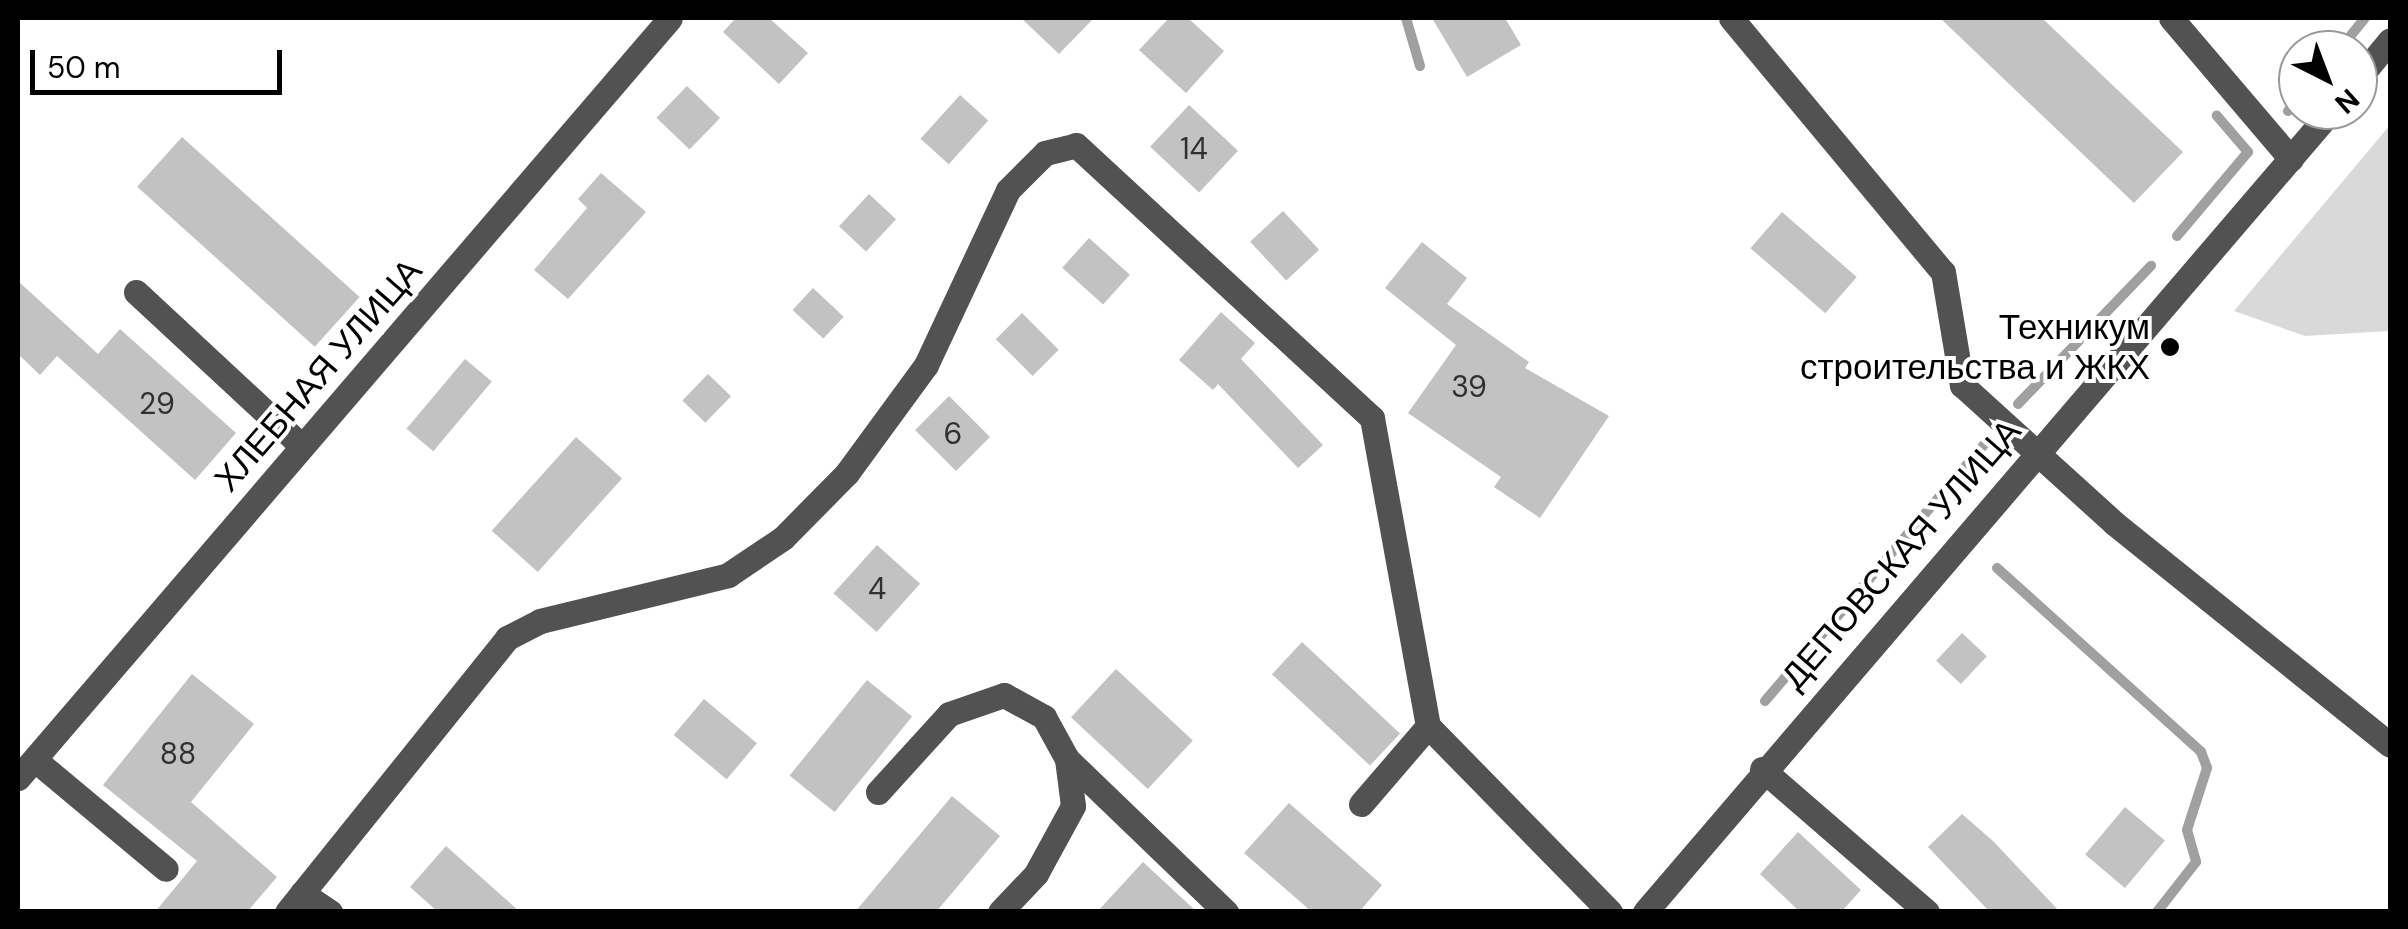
<!DOCTYPE html>
<html>
<head>
<meta charset="utf-8">
<style>
	body { margin:0 }
	#map { position:relative; width:2408px; height:929px; overflow:hidden; background:#fff; font-family:"DM Sans",sans-serif }
	div>[style] { position:absolute }
	.green>* { inset:0; background:#d9d9d9 }
	.stream>* { height:10px; margin:-5px; padding:0 5px; transform-origin:5px; border-radius:5px; background:#a0a0a0 }
	.building>* { inset:0; background:#c2c2c2; transform-origin:0 0 }
	.minor>* { height:25px; margin:-12.5px; padding:0 12.5px; transform-origin:12.5px; border-radius:12.5px; background:#525252 }
	.dots>* { width:28px; height:28px; translate:-50% -50%; box-sizing:border-box; border:5px solid #fff; border-radius:50% }
	span { translate:-50% -50%; white-space:nowrap; text-align:center; line-height:1.15; -webkit-text-stroke:8px #fff; paint-order:stroke }
	.number-label { font-size:30px; color:#303030 }
	.number-label span { -webkit-text-stroke-width:0 }
	.poi-label { font-size:35px; color:#000 }
	.right { translate:-100% -50%; text-align:right }
	.street-label { font-size:35px; color:#000 }
	.frame { position:absolute; inset:0; border:20px solid #000; pointer-events:none }
	.north { position:absolute; left:2278px; top:30px; width:100px; height:100px; box-sizing:border-box; background:#fff; border:2px solid #999; border-radius:50%; rotate:138deg; font-size:28px; font-weight:700; line-height:40px; text-align:center; color:#000 }
	.north::after { content:''; display:block; margin:auto; width:35px; height:45px; background:#000; clip-path:polygon(50% 0,100% 100%,50% 72%,0 100%) }
	.scale { position:absolute; left:30px; top:50px; width:252px; height:45px; box-sizing:border-box; border:5px solid #000; border-top:0; padding-left:12px; font-size:30px; line-height:35px; white-space:nowrap; color:#000; -webkit-text-stroke:8px #fff; paint-order:stroke }
</style>
</head>
<body>
<div id="map">
	<div class="green">
		<div style="clip-path:polygon(2390px 125px,2390px 331px,2305px 336px,2234px 311px)"></div>
	</div>
	<div class="stream">
		<div style="left:1406px;top:18px;width:50px;rotate:73.7deg"></div>
		<div style="left:2339px;top:50px;width:41px;rotate:-50.9deg"></div>
		<div style="left:2288px;top:111px;width:16px;rotate:-50deg"></div>
		<div style="left:2177px;top:236px;width:110px;rotate:-49.8deg"></div>
		<div style="left:2248px;top:152px;width:48px;rotate:-130.7deg"></div>
		<div style="left:2018px;top:404px;width:192px;rotate:-46.1deg"></div>
		<div style="left:1997px;top:568px;width:275px;rotate:42deg"></div>
		<div style="left:2201px;top:752px;width:17px;rotate:69deg"></div>
		<div style="left:2207px;top:768px;width:65px;rotate:107.9deg"></div>
		<div style="left:2187px;top:830px;width:33px;rotate:74deg"></div>
		<div style="left:2196px;top:862px;width:63px;rotate:128deg"></div>
		<div style="left:1765px;top:701px;width:340px;rotate:-49.5deg"></div>
	</div>
	<div class="building">
		<div style="clip-path:polygon(736px 18px,769px 18px,808px 53px,779px 84px,723px 32px)"></div>
		<div style="clip-path:polygon(1021px 18px,1094px 18px,1059px 54px)"></div>
		<div style="clip-path:polygon(1169px 18px,1188px 18px,1224px 51px,1186px 93px,1139px 50px)"></div>
		<div style="clip-path:polygon(1432px 18px,1505px 18px,1521px 45px,1467px 77px)"></div>
		<div style="clip-path:polygon(1940px 18px,2042px 18px,2183px 152px,2134px 203px)"></div>
		<div style="left:687px;top:86px;width:46px;height:44px;rotate:44deg"></div>
		<div style="left:960px;top:95px;width:38px;height:59px;rotate:42deg"></div>
		<div style="left:1189px;top:105px;width:67px;height:57px;rotate:43deg"></div>
		<div style="left:182px;top:137px;width:239px;height:67px;rotate:42deg"></div>
		<div style="clip-path:polygon(601px 173px,646px 212px,568px 299px,534px 270px,587px 208px,578px 199px)"></div>
		<div style="left:869px;top:194px;width:37px;height:44px;rotate:43deg"></div>
		<div style="left:1283px;top:211px;width:53px;height:45px;rotate:47deg"></div>
		<div style="left:1782px;top:212px;width:99px;height:48px;rotate:41deg"></div>
		<div style="left:1089px;top:238px;width:55px;height:40px;rotate:42deg"></div>
		<div style="clip-path:polygon(1422px 242px,1467px 278px,1447px 304px,1529px 362px,1525px 368px,1609px 416px,1540px 518px,1494px 487px,1501px 477px,1408px 413px,1456px 345px,1385px 288px)"></div>
		<div style="clip-path:polygon(18px 281px,98px 354px,120px 329px,236px 433px,195px 480px,57px 356px,40px 375px,18px 354px)"></div>
		<div style="left:813px;top:288px;width:42px;height:30px;rotate:43deg"></div>
		<div style="clip-path:polygon(1221px 312px,1255px 343px,1241px 359px,1323px 445px,1298px 468px,1218px 384px,1213px 390px,1179px 360px)"></div>
		<div style="left:1022px;top:313px;width:52px;height:37px;rotate:45deg"></div>
		<div style="left:465px;top:359px;width:35px;height:91px;rotate:40deg"></div>
		<div style="left:708px;top:374px;width:32px;height:37px;rotate:44deg"></div>
		<div style="left:949px;top:396px;width:58px;height:48px;rotate:45deg"></div>
		<div style="left:576px;top:437px;width:62px;height:126px;rotate:42deg"></div>
		<div style="left:877px;top:545px;width:58px;height:65px;rotate:42deg"></div>
		<div style="left:1962px;top:633px;width:34px;height:38px;rotate:43deg"></div>
		<div style="left:1302px;top:642px;width:134px;height:44px;rotate:43deg"></div>
		<div style="left:1116px;top:669px;width:105px;height:66px;rotate:43deg"></div>
		<div style="clip-path:polygon(192px 674px,254px 724px,191px 802px,277px 877px,247px 912px,155px 912px,197px 861px,103px 785px)"></div>
		<div style="left:867px;top:680px;width:58px;height:123px;rotate:39deg"></div>
		<div style="left:704px;top:699px;width:69px;height:47px;rotate:40deg"></div>
		<div style="clip-path:polygon(952px 796px,1000px 836px,936px 912px,855px 912px)"></div>
		<div style="clip-path:polygon(1289px 803px,1382px 885px,1359px 912px,1312px 912px,1244px 853px)"></div>
		<div style="left:2125px;top:807px;width:52px;height:62px;rotate:40deg"></div>
		<div style="clip-path:polygon(1962px 814px,1993px 841px,2060px 912px,1990px 912px,1928px 847px)"></div>
		<div style="clip-path:polygon(1798px 832px,1861px 890px,1841px 912px,1800px 912px,1760px 874px)"></div>
		<div style="clip-path:polygon(446px 846px,520px 912px,438px 912px,410px 887px)"></div>
		<div style="clip-path:polygon(1143px 862px,1197px 912px,1097px 912px)"></div>
	</div>
	<div class="minor">
		<div style="left:1731px;top:18px;width:331px;rotate:50.2deg"></div>
		<div style="left:1943px;top:272px;width:115px;rotate:80.5deg"></div>
		<div style="left:1962px;top:385px;width:205px;rotate:42.2deg"></div>
		<div style="left:2114px;top:523px;width:354px;rotate:38.8deg"></div>
		<div style="left:2171px;top:18px;width:185px;rotate:49.6deg"></div>
		<div style="left:2358px;top:79px;width:50px;rotate:-50.6deg"></div>
		<div style="left:136px;top:292px;width:226px;rotate:42.9deg"></div>
		<div style="left:1067px;top:759px;width:221px;rotate:43.9deg"></div>
		<div style="left:35px;top:760px;width:170px;rotate:39.8deg"></div>
		<div style="left:1762px;top:769px;width:218px;rotate:40.9deg"></div>
		<div style="left:18px;top:778px;width:1001px;rotate:-49.37deg"></div>
		<div style="left:878px;top:792px;width:105px;rotate:-47.7deg"></div>
		<div style="left:949px;top:714px;width:58px;rotate:-19.1deg"></div>
		<div style="left:1004px;top:695px;width:46px;rotate:28.8deg"></div>
		<div style="left:1044px;top:717px;width:48px;rotate:61.3deg"></div>
		<div style="left:1067px;top:759px;width:47px;rotate:82.7deg"></div>
		<div style="left:1073px;top:806px;width:77px;rotate:118.6deg"></div>
		<div style="left:1036px;top:874px;width:52px;rotate:133.5deg"></div>
		<div style="left:1361px;top:804px;width:103px;rotate:-49.3deg"></div>
		<div style="left:302px;top:893px;width:34px;rotate:34deg"></div>
		<div style="left:287px;top:912px;width:351px;rotate:-51.2deg"></div>
		<div style="left:507px;top:638px;width:37px;rotate:-27deg"></div>
		<div style="left:540px;top:621px;width:194px;rotate:-13.7deg"></div>
		<div style="left:728px;top:575px;width:66px;rotate:-33.9deg"></div>
		<div style="left:783px;top:538px;width:91px;rotate:-45.4deg"></div>
		<div style="left:847px;top:473px;width:134px;rotate:-53.8deg"></div>
		<div style="left:926px;top:365px;width:193px;rotate:-64.9deg"></div>
		<div style="left:1008px;top:190px;width:52px;rotate:-45deg"></div>
		<div style="left:1045px;top:153px;width:32px;rotate:-14deg"></div>
		<div style="left:1076px;top:145px;width:403px;rotate:42.7deg"></div>
		<div style="left:1372px;top:418px;width:313px;rotate:79.7deg"></div>
		<div style="left:1428px;top:726px;width:260px;rotate:45.6deg"></div>
		<div style="left:1645px;top:912px;width:1056px;rotate:-49.42deg"></div>
	</div>
	<div class="dots">
		<div style="left:2170px;top:347px;background:#000"></div>
	</div>
	<div class="number-label">
		<span style="left:1194px;top:149px">14</span>
		<span style="left:1469px;top:387px">39</span>
		<span style="left:157px;top:404px">29</span>
		<span style="left:953px;top:434px">6</span>
		<span style="left:877px;top:589px">4</span>
		<span style="left:178px;top:754px">88</span>
	</div>
	<div class="poi-label">
		<span class="right" style="left:2150px;top:347px">Техникум<br>строительства и ЖКХ</span>
	</div>
	<div class="street-label">
		<span style="left:318px;top:375px;rotate:-49deg">ХЛЕБНАЯ УЛИЦА</span>
		<span style="left:1901px;top:554px;rotate:-49deg">ДЕПОВСКАЯ УЛИЦА</span>
	</div>
	<div class="frame"></div>
	<div class="north">N</div>
	<div class="scale">50 m</div>
</div>
</body>
</html>
